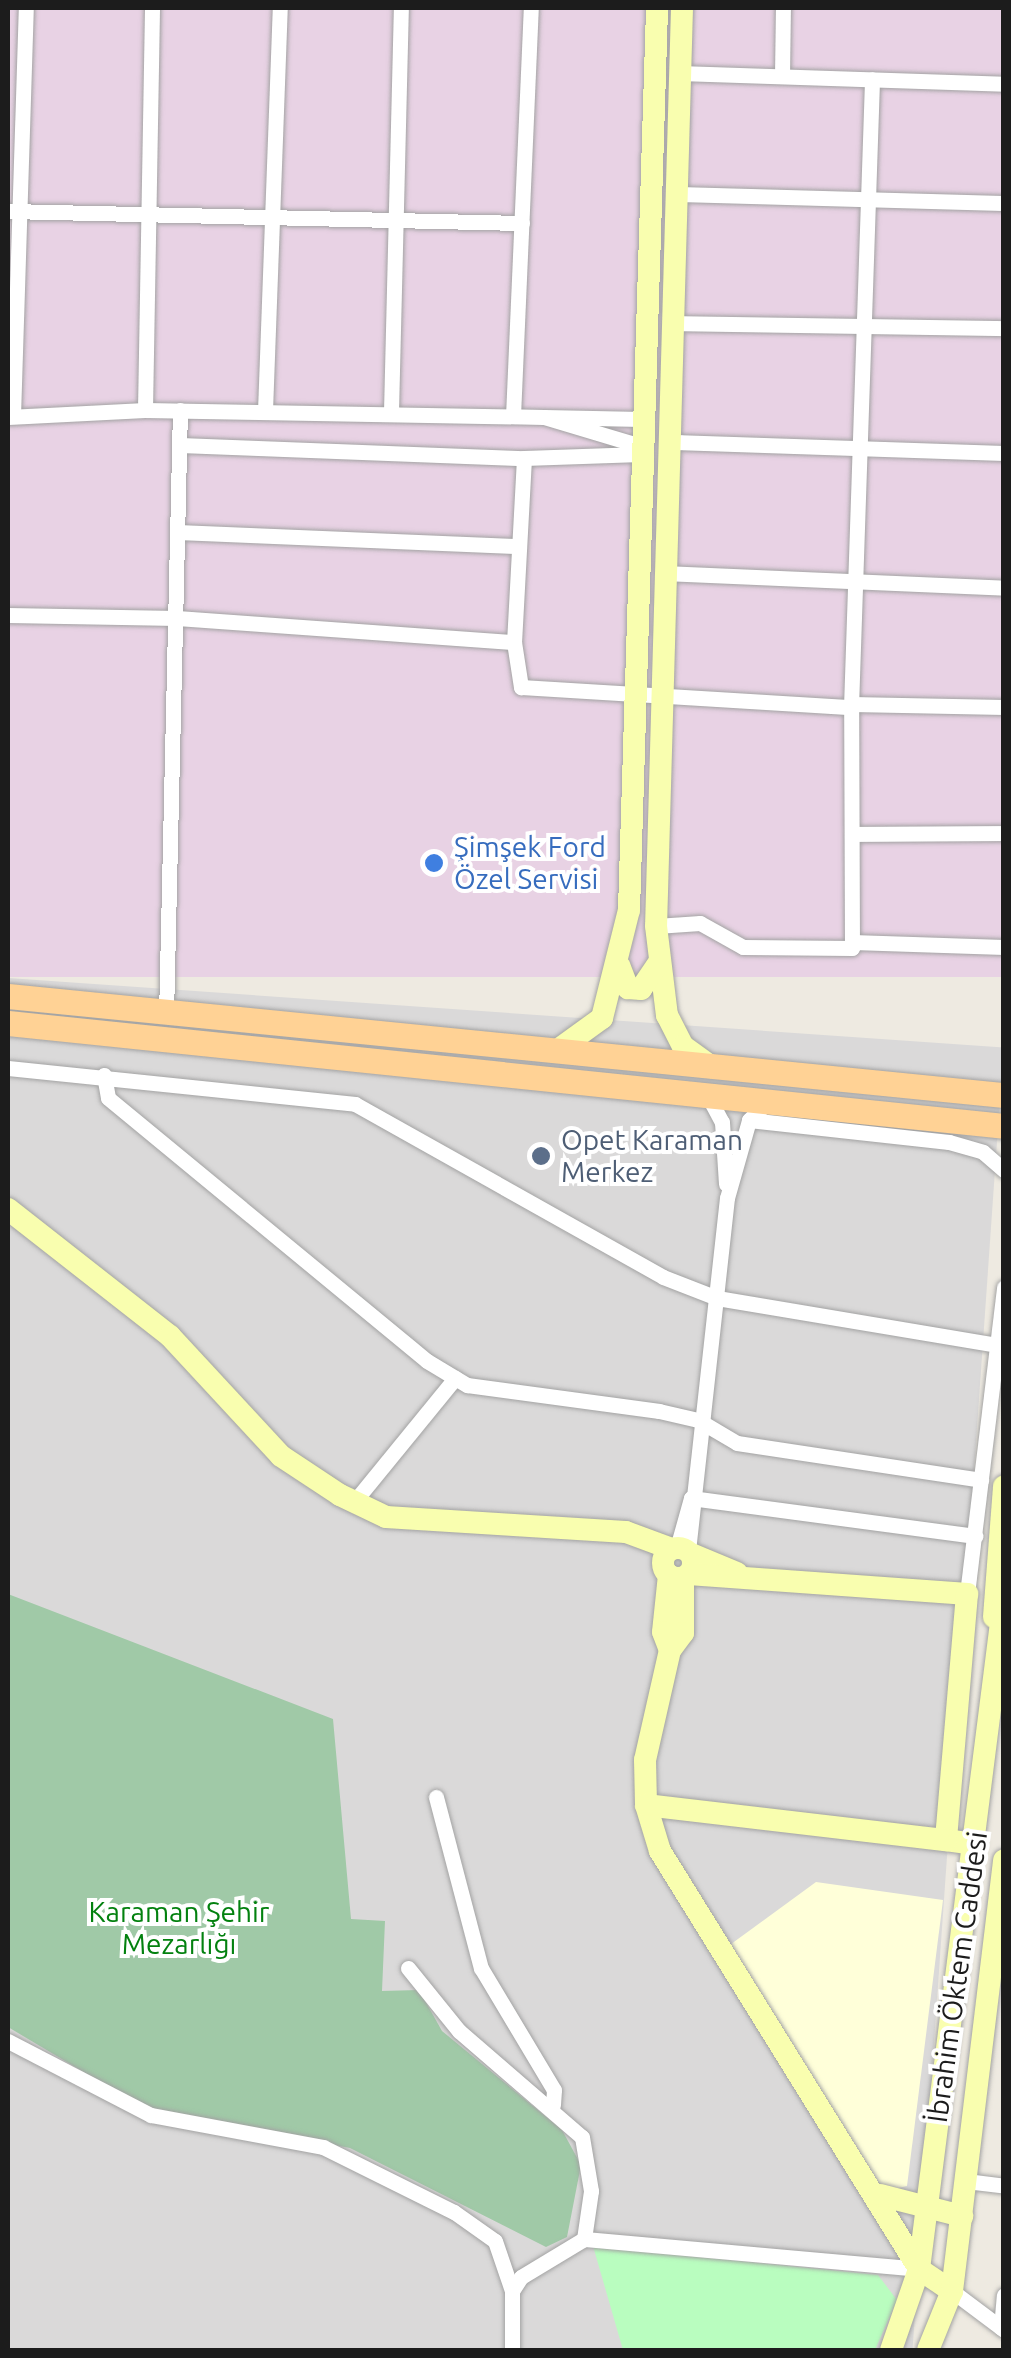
<!DOCTYPE html>
<html>
<head>
<meta charset="utf-8">
<style>
	body { margin:0 }
	#map { position:relative; width:1011px; height:2358px; overflow:hidden; background:#eeeae1; font-family:Ubuntu,sans-serif }
	div>[style] { position:absolute }
	.residential>* { inset:0; background:#dad9d9; transform-origin:0 0 }
	.industrial>* { inset:0; background:#e8d2e4; transform-origin:0 0 }
	.education>* { inset:0; background:#ffffd9 }
	.cemetery>* { inset:0; background:#a0c9a7 }
	.park>* { inset:0; background:#b9fdbf }
	.roads { filter:drop-shadow(0 0 2px #a3a3a3) drop-shadow(0 0 2px #a3a3a3) }
	.street>* { height:15px; margin:-7.5px; padding:0 7.5px; transform-origin:7.5px; border-radius:7.5px; background:#fff }
	.secondary>* { height:22px; margin:-11px; padding:0 11px; transform-origin:11px; border-radius:11px; background:#f9feaf }
	.secondary>.ring { margin:-11px; padding:0; box-sizing:content-box; background:none; border:22px solid #f9feaf; border-radius:50% }
	.primary>* { height:25px; margin:-12.5px; padding:0 12.5px; transform-origin:12.5px; border-radius:12.5px; background:#ffd295 }
	.dots>* { width:28px; height:28px; translate:-50% -50%; box-sizing:border-box; border:5px solid #fff; border-radius:50% }
	span { translate:-50% -50%; white-space:nowrap; text-align:center; line-height:1.15; -webkit-text-stroke:8px #fff; paint-order:stroke }
	.shop-label { font-size:28px; color:#366cbe }
	.left { translate:0 -50%; text-align:left }
	.service-label { font-size:28px; color:#4e5e75 }
	.park-label { font-size:28px; color:#03810f }
	.street-label { font-size:28px; color:#1c1c1c }
	.frame { position:absolute; inset:0; border:10px solid #1c1c1c; pointer-events:none }
</style>
</head>
<body>
<div id="map">
	<div class="residential">
		<div style="left:8px;top:978px;width:998px;height:1372px;rotate:4deg"></div>
	</div>
	<div class="industrial">
		<div style="left:8px;top:8px;width:995px;height:969px"></div>
	</div>
	<div class="education">
		<div style="clip-path:polygon(816px 1882px,943px 1900px,907px 2186px,876px 2193px,727px 1947px)"></div>
	</div>
	<div class="cemetery">
		<div style="clip-path:polygon(8px 1594px,333px 1719px,351px 1919px,385px 1921px,382px 1991px,419px 1990px,442px 2031px,562px 2130px,581px 2165px,567px 2237px,546px 2247px,350px 2148px,149px 2111px,8px 2027px)"></div>
	</div>
	<div class="park">
		<div style="clip-path:polygon(593px 2246px,878px 2275px,897px 2300px,875px 2350px,623px 2350px)"></div>
	</div>
	<div class="roads">
		<div class="street">
			<div style="left:679px;top:73px;width:325px;rotate:1.9deg"></div>
			<div style="left:782px;top:76px;width:68px;rotate:-89.2deg"></div>
			<div style="left:677px;top:194px;width:327px;rotate:1.6deg"></div>
			<div style="left:8px;top:211px;width:514px;rotate:1.34deg"></div>
			<div style="left:674px;top:323px;width:330px;rotate:0.9deg"></div>
			<div style="left:145px;top:410px;width:402px;rotate:-89deg"></div>
			<div style="left:265px;top:411px;width:403px;rotate:-87.9deg"></div>
			<div style="left:391px;top:412px;width:404px;rotate:-88.6deg"></div>
			<div style="left:13px;top:416px;width:408px;rotate:-88.2deg"></div>
			<div style="left:513px;top:416px;width:408px;rotate:-87.5deg"></div>
			<div style="left:8px;top:417px;width:137px;rotate:-2.9deg"></div>
			<div style="left:145px;top:410px;width:399px;rotate:1deg"></div>
			<div style="left:673px;top:442px;width:331px;rotate:1.9deg"></div>
			<div style="left:180px;top:445px;width:344px;rotate:2.2deg"></div>
			<div style="left:524px;top:458px;width:117px;rotate:-2deg"></div>
			<div style="left:641px;top:446px;width:101px;rotate:-163.4deg"></div>
			<div style="left:544px;top:417px;width:98px;rotate:1.2deg"></div>
			<div style="left:524px;top:458px;width:184px;rotate:93.1deg"></div>
			<div style="left:514px;top:642px;width:46px;rotate:81.2deg"></div>
			<div style="left:521px;top:687px;width:331px;rotate:3.5deg"></div>
			<div style="left:179px;top:532px;width:340px;rotate:2.4deg"></div>
			<div style="left:665px;top:573px;width:339px;rotate:2.5deg"></div>
			<div style="left:8px;top:615px;width:169px;rotate:1deg"></div>
			<div style="left:177px;top:618px;width:338px;rotate:4.1deg"></div>
			<div style="left:851px;top:704px;width:153px;rotate:1.1deg"></div>
			<div style="left:852px;top:834px;width:152px;rotate:-0.4deg"></div>
			<div style="left:656px;top:926px;width:44px;rotate:-3.9deg"></div>
			<div style="left:700px;top:923px;width:49px;rotate:29.2deg"></div>
			<div style="left:743px;top:947px;width:109px;rotate:0.5deg"></div>
			<div style="left:852px;top:948px;width:241px;rotate:-90.2deg"></div>
			<div style="left:851px;top:707px;width:628px;rotate:-88.08deg"></div>
			<div style="left:852px;top:942px;width:152px;rotate:1.9deg"></div>
			<div style="left:166px;top:1016px;width:606px;rotate:-88.68deg"></div>
			<div style="left:8px;top:1068px;width:349px;rotate:5.9deg"></div>
			<div style="left:355px;top:1104px;width:353px;rotate:29.3deg"></div>
			<div style="left:663px;top:1277px;width:58px;rotate:21.3deg"></div>
			<div style="left:717px;top:1298px;width:291px;rotate:9.5deg"></div>
			<div style="left:104px;top:1075px;width:23px;rotate:80deg"></div>
			<div style="left:108px;top:1098px;width:413px;rotate:39.5deg"></div>
			<div style="left:427px;top:1361px;width:47px;rotate:31deg"></div>
			<div style="left:467px;top:1385px;width:194px;rotate:7.7deg"></div>
			<div style="left:659px;top:1411px;width:40px;rotate:13deg"></div>
			<div style="left:698px;top:1420px;width:45px;rotate:30.5deg"></div>
			<div style="left:737px;top:1443px;width:247px;rotate:8.6deg"></div>
			<div style="left:708px;top:1096px;width:30px;rotate:62deg"></div>
			<div style="left:722px;top:1122px;width:62px;rotate:86.3deg"></div>
			<div style="left:749px;top:1120px;width:201px;rotate:6.3deg"></div>
			<div style="left:949px;top:1142px;width:35px;rotate:16deg"></div>
			<div style="left:983px;top:1152px;width:28px;rotate:41deg"></div>
			<div style="left:691px;top:1498px;width:287px;rotate:7.6deg"></div>
			<div style="left:354px;top:1502px;width:160px;rotate:-50.8deg"></div>
			<div style="left:677px;top:1548px;width:52px;rotate:-74.4deg"></div>
			<div style="left:688px;top:1551px;width:355px;rotate:-83.7deg"></div>
			<div style="left:727px;top:1198px;width:81px;rotate:-74.2deg"></div>
			<div style="left:749px;top:1120px;width:28px;rotate:-44deg"></div>
			<div style="left:967px;top:1594px;width:309px;rotate:-83.1deg"></div>
			<div style="left:436px;top:1797px;width:177px;rotate:75.3deg"></div>
			<div style="left:481px;top:1968px;width:142px;rotate:59.1deg"></div>
			<div style="left:554px;top:2090px;width:15px;rotate:94deg"></div>
			<div style="left:408px;top:1968px;width:81px;rotate:51deg"></div>
			<div style="left:459px;top:2031px;width:162px;rotate:40.8deg"></div>
			<div style="left:582px;top:2137px;width:55px;rotate:80.5deg"></div>
			<div style="left:591px;top:2191px;width:49px;rotate:98.3deg"></div>
			<div style="left:8px;top:2041px;width:161px;rotate:27.4deg"></div>
			<div style="left:151px;top:2115px;width:175px;rotate:10.5deg"></div>
			<div style="left:323px;top:2147px;width:146px;rotate:26.4deg"></div>
			<div style="left:454px;top:2212px;width:50px;rotate:35.3deg"></div>
			<div style="left:495px;top:2241px;width:53px;rotate:71.2deg"></div>
			<div style="left:966px;top:2181px;width:38px;rotate:7deg"></div>
			<div style="left:952px;top:2291px;width:65px;rotate:36.9deg"></div>
			<div style="left:1001px;top:2328px;width:33px;rotate:-85deg"></div>
			<div style="left:512px;top:2350px;width:59px;rotate:-90deg"></div>
			<div style="left:512px;top:2291px;width:17px;rotate:-57deg"></div>
			<div style="left:521px;top:2277px;width:74px;rotate:-31.1deg"></div>
			<div style="left:584px;top:2239px;width:336px;rotate:5.1deg"></div>
		</div>
		<div class="secondary">
			<div style="left:682px;top:8px;width:918px;rotate:91.62deg"></div>
			<div style="left:656px;top:926px;width:90px;rotate:83deg"></div>
			<div style="left:667px;top:1015px;width:35px;rotate:63deg"></div>
			<div style="left:683px;top:1046px;width:36px;rotate:36deg"></div>
			<div style="left:619px;top:965px;width:25px;rotate:69deg"></div>
			<div style="left:628px;top:988px;width:13px;rotate:4deg"></div>
			<div style="left:641px;top:989px;width:30px;rotate:-56deg"></div>
			<div style="left:555px;top:1052px;width:58px;rotate:-35.9deg"></div>
			<div style="left:602px;top:1018px;width:111px;rotate:-76deg"></div>
			<div style="left:629px;top:910px;width:902px;rotate:-88.22deg"></div>
			<div style="left:8px;top:1209px;width:206px;rotate:38.1deg"></div>
			<div style="left:170px;top:1336px;width:163px;rotate:47.2deg"></div>
			<div style="left:281px;top:1456px;width:71px;rotate:33.5deg"></div>
			<div style="left:340px;top:1495px;width:51px;rotate:25.6deg"></div>
			<div style="left:386px;top:1517px;width:240px;rotate:3.6deg"></div>
			<div style="left:626px;top:1532px;width:49px;rotate:20.3deg"></div>
			<div class="ring" style="left:663px;top:1548px;width:8px;height:8px"></div>
			<div style="left:691px;top:1554px;width:50px;rotate:22.4deg"></div>
			<div style="left:689px;top:1574px;width:279px;rotate:4.1deg"></div>
			<div style="left:967px;top:1594px;width:247px;rotate:94.9deg"></div>
			<div style="left:946px;top:1840px;width:29px;rotate:8deg"></div>
			<div style="left:669px;top:1575px;width:57px;rotate:96deg"></div>
			<div style="left:663px;top:1632px;width:19px;rotate:69deg"></div>
			<div style="left:683px;top:1578px;width:55px;rotate:90deg"></div>
			<div style="left:683px;top:1633px;width:21px;rotate:127deg"></div>
			<div style="left:670px;top:1650px;width:113px;rotate:102.8deg"></div>
			<div style="left:645px;top:1760px;width:45px;rotate:88.7deg"></div>
			<div style="left:646px;top:1805px;width:48px;rotate:73.1deg"></div>
			<div style="left:660px;top:1851px;width:492px;rotate:58.2deg"></div>
			<div style="left:919px;top:2269px;width:40px;rotate:34deg"></div>
			<div style="left:994px;top:1617px;width:131px;rotate:-85.6deg"></div>
			<div style="left:646px;top:1805px;width:302px;rotate:6.7deg"></div>
			<div style="left:880px;top:2195px;width:85px;rotate:14.4deg"></div>
			<div style="left:891px;top:2350px;width:86px;rotate:-70.9deg"></div>
			<div style="left:919px;top:2269px;width:675px;rotate:-82.77deg"></div>
			<div style="left:928px;top:2350px;width:64px;rotate:-67.9deg"></div>
			<div style="left:952px;top:2291px;width:434px;rotate:-83.1deg"></div>
		</div>
		<div class="primary">
			<div style="left:8px;top:996px;width:1001px;rotate:5.68deg"></div>
			<div style="left:8px;top:1023px;width:1001px;rotate:5.9deg"></div>
		</div>
	</div>
	<div class="dots">
		<div style="left:434px;top:863px;background:#3f7fe0"></div>
		<div style="left:541px;top:1156px;background:#5c6f8a"></div>
	</div>
	<div class="shop-label">
		<span class="left" style="left:454px;top:863px">Şimşek Ford<br>Özel Servisi</span>
	</div>
	<div class="service-label">
		<span class="left" style="left:561px;top:1156px">Opet Karaman<br>Merkez</span>
	</div>
	<div class="park-label">
		<span style="left:179px;top:1928px">Karaman Şehir<br>Mezarlığı</span>
	</div>
	<div class="street-label">
		<span style="left:957px;top:1977px;rotate:-82deg">İbrahim Öktem Caddesi</span>
	</div>
	<div class="frame"></div>
</div>
</body>
</html>
